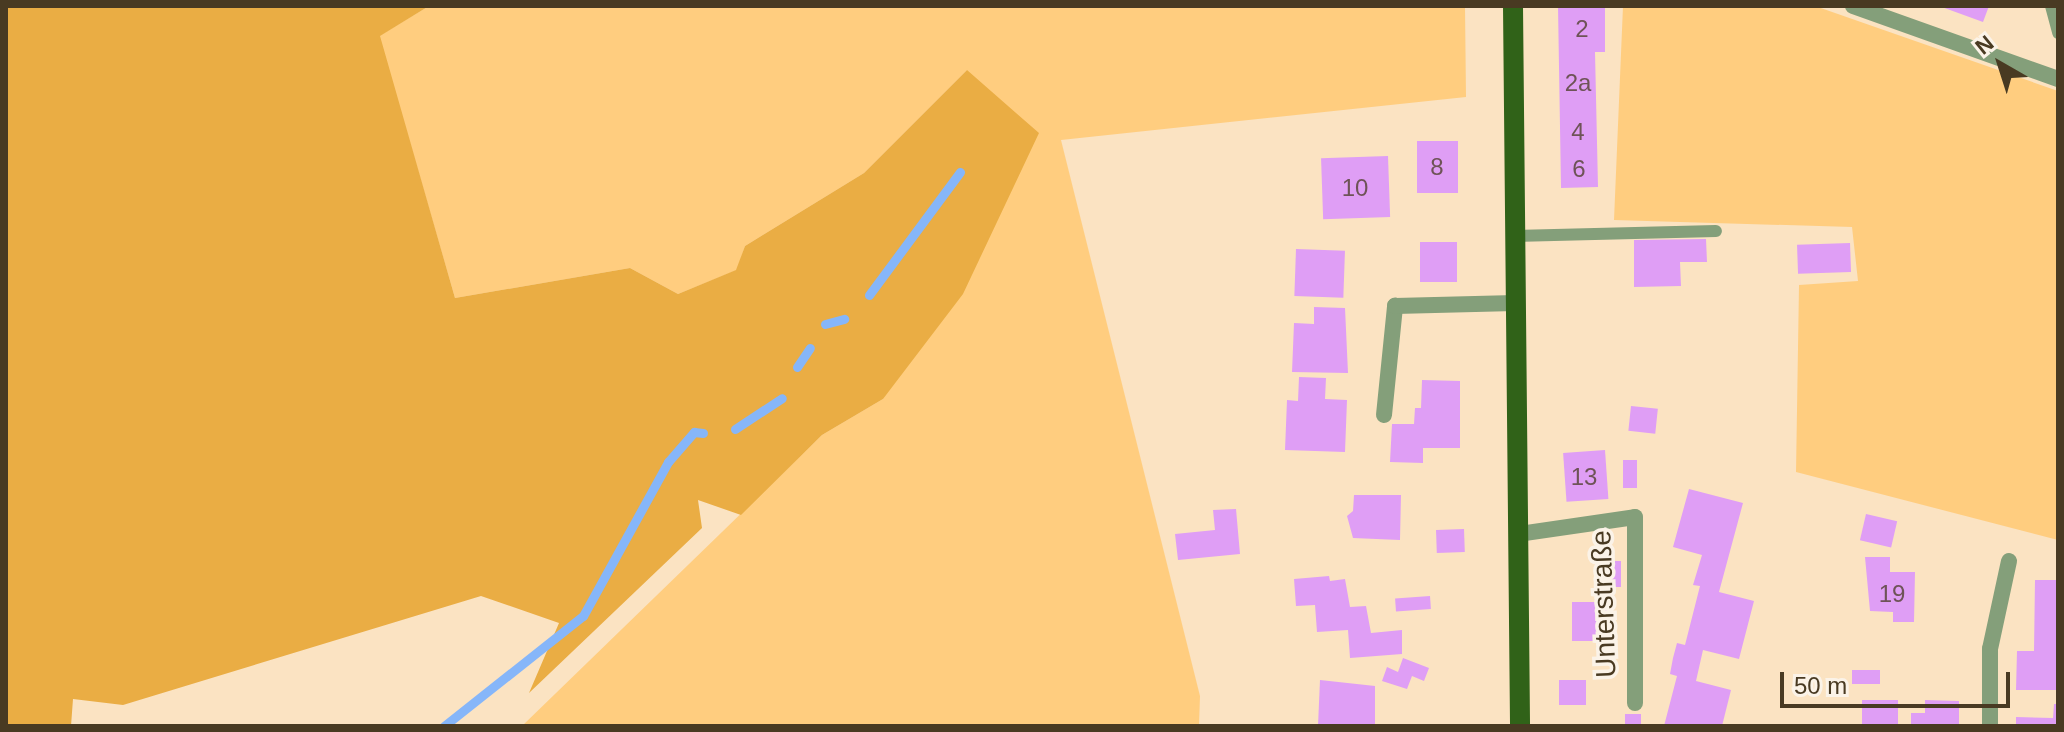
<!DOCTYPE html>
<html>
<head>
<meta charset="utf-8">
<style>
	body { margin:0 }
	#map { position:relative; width:2064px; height:732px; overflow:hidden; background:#fbe3c2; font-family:Helvetica,sans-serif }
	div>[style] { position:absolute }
	.green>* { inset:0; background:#ffcd7f }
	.forest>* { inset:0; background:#eaad44 }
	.stream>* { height:9px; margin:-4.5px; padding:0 4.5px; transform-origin:4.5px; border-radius:4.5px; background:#86b6f9 }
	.building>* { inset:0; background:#df9ef5; transform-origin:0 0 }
	.service>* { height:12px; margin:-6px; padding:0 6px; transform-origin:6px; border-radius:6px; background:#849f7a }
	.minor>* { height:16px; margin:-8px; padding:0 8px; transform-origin:8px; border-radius:8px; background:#849f7a }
	.primary>* { height:20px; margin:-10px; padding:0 10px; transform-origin:10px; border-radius:10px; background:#306218 }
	span { translate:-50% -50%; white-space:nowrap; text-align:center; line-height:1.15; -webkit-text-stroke:7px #fbf3e8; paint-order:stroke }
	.number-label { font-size:24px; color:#6e5357 }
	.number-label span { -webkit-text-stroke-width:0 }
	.street-label { font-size:28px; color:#493a22 }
	.frame { position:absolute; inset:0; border:8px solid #493a22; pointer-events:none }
	.north { position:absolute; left:1960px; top:24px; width:80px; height:80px; -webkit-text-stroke:6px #fbf3e8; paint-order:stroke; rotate:321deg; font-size:22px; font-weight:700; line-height:32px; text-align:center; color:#493a22 }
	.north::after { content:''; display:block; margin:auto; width:28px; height:36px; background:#493a22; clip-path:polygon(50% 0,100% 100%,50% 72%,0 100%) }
	.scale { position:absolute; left:1780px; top:672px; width:230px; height:36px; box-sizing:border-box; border:4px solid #493a22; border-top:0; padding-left:10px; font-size:24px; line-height:28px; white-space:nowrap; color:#493a22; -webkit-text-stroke:6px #fbf3e8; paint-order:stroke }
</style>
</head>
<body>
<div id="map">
	<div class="green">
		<div style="clip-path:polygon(429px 6px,1465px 6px,1466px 97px,1061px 140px,1200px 696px,1199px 726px,522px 726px,822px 435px,883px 399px,967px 70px,864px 173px,745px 246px,737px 270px,678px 294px,630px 268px,455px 298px,379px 36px)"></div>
		<div style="clip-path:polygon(1623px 6px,1815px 6px,2058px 91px,2058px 540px,1796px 472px,1799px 285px,1858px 281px,1852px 227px,1614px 220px)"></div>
	</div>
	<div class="forest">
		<div style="clip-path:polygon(6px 6px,429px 6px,380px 36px,455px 298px,630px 268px,678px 294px,736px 270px,745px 246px,864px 173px,967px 70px,1039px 133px,963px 294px,883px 399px,822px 435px,741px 515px,698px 500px,702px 528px,529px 693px,559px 623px,481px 596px,123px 705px,73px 699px,71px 726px,6px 726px)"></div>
	</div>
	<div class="stream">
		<div style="left:869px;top:295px;width:153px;rotate:-53.5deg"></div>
		<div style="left:825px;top:324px;width:20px;rotate:-15deg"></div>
		<div style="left:797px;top:367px;width:23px;rotate:-56deg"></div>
		<div style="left:735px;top:429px;width:56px;rotate:-33.4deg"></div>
		<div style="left:444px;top:726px;width:177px;rotate:-38.4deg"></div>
		<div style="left:583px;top:616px;width:176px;rotate:-61.1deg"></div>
		<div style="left:668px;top:462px;width:40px;rotate:-49deg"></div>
		<div style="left:694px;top:432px;width:9px;rotate:6deg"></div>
	</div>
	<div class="building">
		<div style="clip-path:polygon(1558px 6px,1605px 6px,1605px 52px,1595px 52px,1598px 187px,1561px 188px)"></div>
		<div style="clip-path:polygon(1939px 6px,1989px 6px,1983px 22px)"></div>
		<div style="left:1417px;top:141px;width:41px;height:52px"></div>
		<div style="left:1388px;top:156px;width:61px;height:67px;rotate:88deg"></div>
		<div style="clip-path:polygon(1706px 239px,1707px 262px,1680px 262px,1681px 286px,1634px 287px,1634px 240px)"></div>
		<div style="left:1420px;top:242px;width:37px;height:40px"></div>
		<div style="left:1850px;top:243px;width:29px;height:53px;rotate:88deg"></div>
		<div style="left:1296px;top:249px;width:49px;height:47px;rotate:2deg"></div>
		<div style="clip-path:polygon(1314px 307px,1345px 308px,1348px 373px,1292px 372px,1294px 323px,1314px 324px)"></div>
		<div style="clip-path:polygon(1299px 377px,1326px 378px,1325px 399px,1347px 400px,1345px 452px,1285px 450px,1287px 400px,1298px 401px)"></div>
		<div style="clip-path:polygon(1422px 380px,1460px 381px,1460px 448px,1423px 448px,1423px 463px,1390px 462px,1392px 424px,1414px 424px,1415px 408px,1421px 408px)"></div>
		<div style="left:1631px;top:406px;width:27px;height:25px;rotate:6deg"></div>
		<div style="left:1605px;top:450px;width:49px;height:42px;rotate:86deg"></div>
		<div style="left:1623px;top:460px;width:14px;height:28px"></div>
		<div style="clip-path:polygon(1689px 489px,1743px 503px,1719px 592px,1754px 601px,1739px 659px,1703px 650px,1696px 681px,1731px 690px,1722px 726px,1664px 726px,1677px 676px,1670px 674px,1673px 658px,1677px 643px,1685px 645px,1700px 586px,1693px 585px,1702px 555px,1673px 547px)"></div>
		<div style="clip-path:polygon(1354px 495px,1401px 495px,1400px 540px,1353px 538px,1347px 516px,1353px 511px)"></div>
		<div style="clip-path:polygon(1236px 509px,1240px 554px,1178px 560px,1175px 534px,1215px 530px,1213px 510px)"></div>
		<div style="left:1866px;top:514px;width:32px;height:27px;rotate:13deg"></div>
		<div style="left:1464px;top:529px;width:23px;height:28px;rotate:88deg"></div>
		<div style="clip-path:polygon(1865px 557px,1890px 557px,1890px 572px,1915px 572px,1914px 622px,1893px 622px,1893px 612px,1870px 611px)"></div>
		<div style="left:1595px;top:561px;width:26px;height:26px"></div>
		<div style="clip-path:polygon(1329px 576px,1330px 581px,1345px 579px,1350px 607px,1366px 606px,1371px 633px,1402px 630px,1402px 654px,1350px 658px,1348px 630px,1317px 632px,1315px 605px,1296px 606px,1294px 579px)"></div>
		<div style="clip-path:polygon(2035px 580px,2058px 580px,2058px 690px,2016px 690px,2017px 651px,2034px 651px)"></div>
		<div style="left:1430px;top:596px;width:13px;height:35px;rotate:86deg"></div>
		<div style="left:1572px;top:602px;width:39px;height:39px"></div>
		<div style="clip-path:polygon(1403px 658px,1429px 668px,1424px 681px,1412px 676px,1407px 689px,1382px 681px,1387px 667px,1398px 672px)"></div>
		<div style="left:1852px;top:670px;width:28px;height:14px"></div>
		<div style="clip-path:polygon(1320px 680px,1375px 686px,1375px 726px,1318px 726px)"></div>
		<div style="left:1559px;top:680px;width:27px;height:25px"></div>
		<div style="left:1862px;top:700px;width:36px;height:26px"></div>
		<div style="clip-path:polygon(1925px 700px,1959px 701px,1959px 726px,1911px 726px,1911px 713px,1925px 713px)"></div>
		<div style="clip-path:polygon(2054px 704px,2058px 704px,2058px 726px,2016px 726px,2016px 717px,2053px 718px)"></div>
		<div style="left:1625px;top:714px;width:16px;height:12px"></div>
	</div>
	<div class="service">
		<div style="left:2051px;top:6px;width:28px;rotate:75deg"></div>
		<div style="left:1515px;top:236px;width:201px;rotate:-1.4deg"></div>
	</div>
	<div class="minor">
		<div style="left:1853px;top:6px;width:218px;rotate:19.6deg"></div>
		<div style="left:1384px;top:415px;width:110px;rotate:-84.2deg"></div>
		<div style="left:1395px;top:306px;width:120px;rotate:-1.4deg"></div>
		<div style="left:1519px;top:534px;width:117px;rotate:-8.3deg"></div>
		<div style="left:1635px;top:517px;width:186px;rotate:90deg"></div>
		<div style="left:1990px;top:726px;width:77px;rotate:-90deg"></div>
		<div style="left:1990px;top:649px;width:90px;rotate:-77.8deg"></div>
	</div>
	<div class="primary">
		<div style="left:1513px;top:6px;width:720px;rotate:89.44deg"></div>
	</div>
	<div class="number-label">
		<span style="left:1582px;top:29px">2</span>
		<span style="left:1578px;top:83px">2a</span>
		<span style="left:1578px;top:132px">4</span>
		<span style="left:1437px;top:167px">8</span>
		<span style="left:1579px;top:169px">6</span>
		<span style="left:1355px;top:188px">10</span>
		<span style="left:1584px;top:477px">13</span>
		<span style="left:1892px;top:594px">19</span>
	</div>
	<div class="street-label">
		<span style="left:1604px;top:604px;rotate:-92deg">Unterstraße</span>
	</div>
	<div class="frame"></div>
	<div class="north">N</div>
	<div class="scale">50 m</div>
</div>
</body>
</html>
